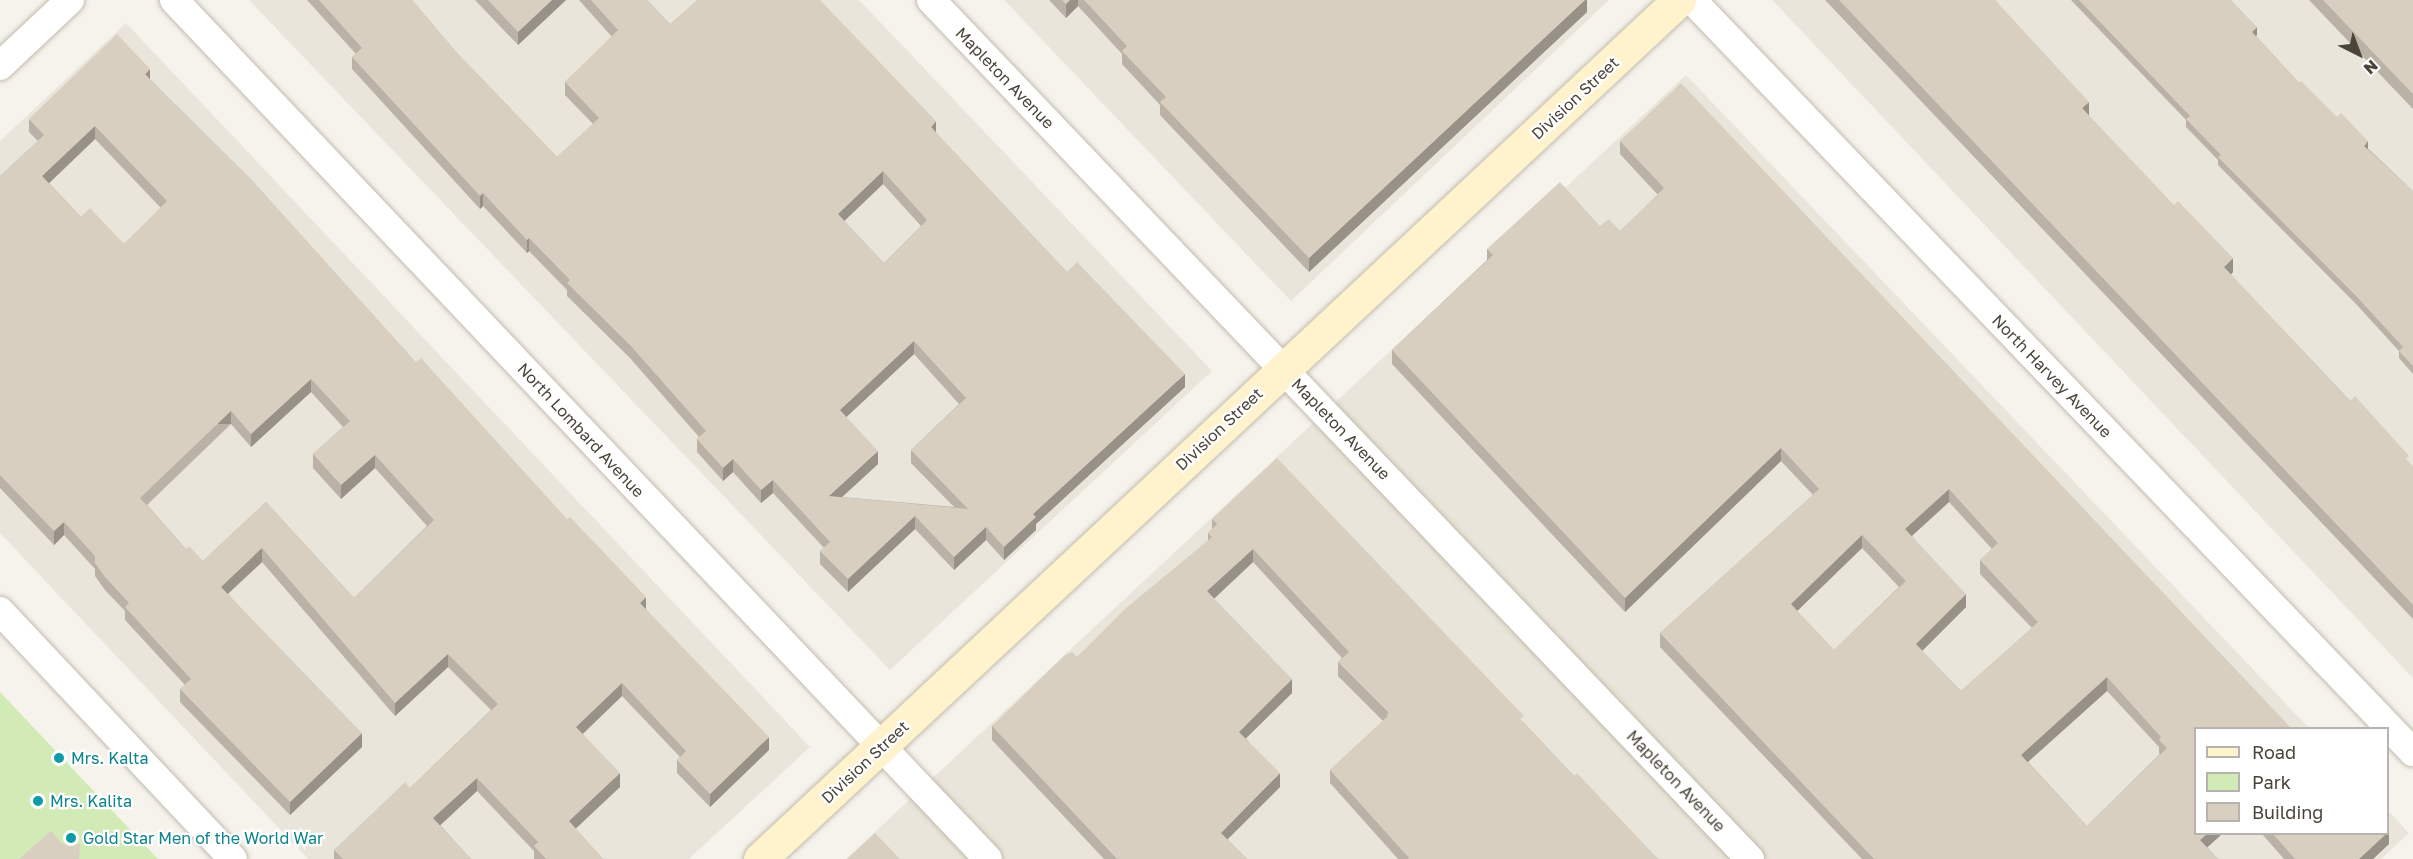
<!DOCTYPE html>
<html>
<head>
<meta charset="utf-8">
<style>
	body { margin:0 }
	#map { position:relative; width:2413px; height:859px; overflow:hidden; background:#f6f3ec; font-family:"Golos Text",sans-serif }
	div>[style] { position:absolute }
	.residential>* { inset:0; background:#eae5da }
	.green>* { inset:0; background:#d2eab5 }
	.roads { filter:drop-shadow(0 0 2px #c2bbae) drop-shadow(0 0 2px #c2bbae) }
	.street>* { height:28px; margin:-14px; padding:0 14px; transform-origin:14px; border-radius:14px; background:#fff }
	.secondary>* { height:33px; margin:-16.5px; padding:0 16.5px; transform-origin:16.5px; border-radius:16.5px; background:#fff3cd }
	.wall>* { inset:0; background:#bab2a6 }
	.shaded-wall>* { inset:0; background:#979187; transform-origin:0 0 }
	.building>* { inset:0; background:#d8cfc1 }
	.dots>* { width:16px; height:16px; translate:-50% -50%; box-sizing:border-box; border:3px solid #fff; border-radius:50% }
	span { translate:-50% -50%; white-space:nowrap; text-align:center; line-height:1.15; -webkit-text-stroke:4.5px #fff; paint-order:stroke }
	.street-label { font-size:16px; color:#4b4439 }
	.culture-label { font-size:16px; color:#0d838f }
	.left { translate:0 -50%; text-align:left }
	.legend { position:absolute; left:2194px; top:727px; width:195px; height:108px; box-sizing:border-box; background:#fff; border:2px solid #b7b4b0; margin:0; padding:8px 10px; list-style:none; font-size:18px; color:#4b4439 }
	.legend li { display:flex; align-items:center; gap:12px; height:30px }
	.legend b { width:30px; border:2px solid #b7b4b0 }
	.north { position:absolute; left:2329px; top:24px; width:60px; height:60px; -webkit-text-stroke:4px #fff; paint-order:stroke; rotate:138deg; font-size:16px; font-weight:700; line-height:24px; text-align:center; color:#4b4439 }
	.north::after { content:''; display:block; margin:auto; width:21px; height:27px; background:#4b4439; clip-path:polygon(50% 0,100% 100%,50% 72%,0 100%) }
</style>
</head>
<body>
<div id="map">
	<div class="residential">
		<div style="clip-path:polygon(249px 0,859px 0,1212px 371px,890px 670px)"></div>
		<div style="clip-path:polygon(1004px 0,1609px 0,1291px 301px)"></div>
		<div style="clip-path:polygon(1772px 0,2413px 0,2413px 678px)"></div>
		<div style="clip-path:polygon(126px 23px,810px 747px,689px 859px,308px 859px,0 533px,0 141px)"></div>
		<div style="clip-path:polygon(1686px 75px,2309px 728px,2196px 728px,2196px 834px,2388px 834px,2388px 811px,2409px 833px,2381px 859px,846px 859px)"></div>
	</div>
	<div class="green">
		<div style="clip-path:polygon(0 692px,158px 859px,0 859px)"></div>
	</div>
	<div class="roads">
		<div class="street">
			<div style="left:174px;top:0;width:1183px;rotate:46.54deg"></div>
			<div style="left:931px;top:0;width:1187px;rotate:46.37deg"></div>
			<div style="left:1692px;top:0;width:1042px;rotate:46.21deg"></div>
			<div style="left:0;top:66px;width:96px;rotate:-43.3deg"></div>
			<div style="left:0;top:611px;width:340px;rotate:46.8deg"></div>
		</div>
		<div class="secondary">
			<div style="left:760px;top:859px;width:1258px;rotate:-43.07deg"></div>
		</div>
	</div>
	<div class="wall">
		<div style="clip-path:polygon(evenodd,307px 0,412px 0,457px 53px,557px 157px,593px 124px,565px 95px,565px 82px,612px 37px,579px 0,647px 0,670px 24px,936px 133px,1067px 272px,1185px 387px,1036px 524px,1036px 530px,1004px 560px,986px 540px,954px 570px,915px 529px,848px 592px,820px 564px,820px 551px,824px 548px,773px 493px,761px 503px,733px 472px,723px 481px,697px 452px,697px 439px,699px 437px,630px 358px,567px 296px,567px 290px,529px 251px,527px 253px,483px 206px,480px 209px,352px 69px,352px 57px,356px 54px,307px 0,883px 184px,921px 226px,884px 263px,844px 221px,883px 184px,307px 0,914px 354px,959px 404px,911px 450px,911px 463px,954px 507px,842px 497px,878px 464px,846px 417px,914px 354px)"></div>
		<div style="clip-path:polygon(475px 0,566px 0,518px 45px)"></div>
		<div style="clip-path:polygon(1049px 0,1587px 0,1587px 12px,1309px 272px,1160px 115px,1160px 105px,1122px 64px,1122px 54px,1078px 6px,1066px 18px)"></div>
		<div style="clip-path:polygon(1825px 0,1995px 0,2089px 116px,2233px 272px,2231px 275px,2413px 467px,2413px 619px)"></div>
		<div style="clip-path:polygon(2071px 0,2231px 0,2257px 35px,2256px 36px,2299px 83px,2413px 191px,2413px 374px,2399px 358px,2399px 351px,2356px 304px,2218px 165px,2218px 160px,2186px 127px,2186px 120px)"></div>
		<div style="clip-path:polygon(2309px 0,2413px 0,2413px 109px)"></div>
		<div style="clip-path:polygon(evenodd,150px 79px,646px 609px,769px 750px,710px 807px,677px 773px,677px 760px,680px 757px,622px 696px,583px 734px,620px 787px,575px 828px,603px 859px,534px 859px,534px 851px,477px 791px,440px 825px,471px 859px,334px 859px,334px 850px,410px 788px,491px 710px,448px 667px,395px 716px,262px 562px,228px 594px,362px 747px,290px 815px,180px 702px,180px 689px,185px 685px,125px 620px,125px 611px,105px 590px,95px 576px,95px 569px,64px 535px,54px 545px,0 488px,0 176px,38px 141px,29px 132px,29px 119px,150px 79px,95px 139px,161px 208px,124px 244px,81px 217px,49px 183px,95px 139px,150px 79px,311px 392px,343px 427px,313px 454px,313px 468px,341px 499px,375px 468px,427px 526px,354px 598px,266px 502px,203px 561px,186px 549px,147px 505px,231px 424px,251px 447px,311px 392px)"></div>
		<div style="clip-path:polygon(evenodd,1620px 141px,2292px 729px,2196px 834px,2222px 834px,2207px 847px,2218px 859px,1862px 859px,1660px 647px,1660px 633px,1813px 495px,1781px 461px,1625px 612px,1392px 364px,1392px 350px,1487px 260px,1487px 249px,1600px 226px,1620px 231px,1658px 195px,1620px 154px,1620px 141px,1949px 502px,1992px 549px,1980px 560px,1980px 574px,2032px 628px,1961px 691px,1922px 651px,1966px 607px,1912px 536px,1949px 502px,1620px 141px,1862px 548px,1899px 587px,1834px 650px,1797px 611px,1862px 548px,1620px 141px,2107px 691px,2159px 747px,2159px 753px,2160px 754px,2087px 826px,2028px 762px,2107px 691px)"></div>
		<div style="clip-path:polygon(1212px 519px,1524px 723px,1574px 776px,1658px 859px,1398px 859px,1330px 783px,1330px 770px,1383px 721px,1338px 676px,1338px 662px,1342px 658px,1253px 562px,1214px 599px,1292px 693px,1246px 738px,1280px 787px,1227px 839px,1247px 859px,1104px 859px,992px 740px,992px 726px,1077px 657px,1208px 541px,1208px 533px,1212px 529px)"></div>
		<div style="clip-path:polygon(2262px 834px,2388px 834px,2389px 844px,2373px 859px,2284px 859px)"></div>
	</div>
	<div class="shaded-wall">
		<div style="clip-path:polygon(552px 0,566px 0,518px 45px,518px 32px)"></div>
		<div style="clip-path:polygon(1070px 0,1078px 0,1078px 6px,1066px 18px,1066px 4px)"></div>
		<div style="clip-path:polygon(1585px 0,1587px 0,1587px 12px,1309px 272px,1309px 258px)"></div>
		<div style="clip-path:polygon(2257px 27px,2257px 35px,2252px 39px,2252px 32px)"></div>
		<div style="clip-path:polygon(150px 69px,150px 82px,145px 74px)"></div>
		<div style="clip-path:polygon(2089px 102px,2089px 116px,2082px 108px)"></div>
		<div style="clip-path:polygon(936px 121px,936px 134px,931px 127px)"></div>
		<div style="clip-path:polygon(95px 126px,95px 139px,42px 190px,42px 176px)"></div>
		<div style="clip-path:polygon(2368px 141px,2368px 149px,2364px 153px,2364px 146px)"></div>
		<div style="clip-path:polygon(883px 171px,883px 184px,838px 227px,838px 214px)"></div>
		<div style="clip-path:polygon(483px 193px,483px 206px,480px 209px,480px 196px)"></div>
		<div style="clip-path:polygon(529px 238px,529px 251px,527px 253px,527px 240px)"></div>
		<div style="clip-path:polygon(2233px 258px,2233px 272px,2224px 282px,2224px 267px)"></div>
		<div style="clip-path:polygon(914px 341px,914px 354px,840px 423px,840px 410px)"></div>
		<div style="clip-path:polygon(1185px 374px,1185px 387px,1036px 524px,1036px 530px,1004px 560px,1004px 547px,1033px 514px)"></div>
		<div style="clip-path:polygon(311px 379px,311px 392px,251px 447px,251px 434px)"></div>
		<div style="left:231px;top:411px;width:13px;height:126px;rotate:90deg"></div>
		<div style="clip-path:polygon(1781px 448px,1781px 461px,1625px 612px,1625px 598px)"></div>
		<div style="clip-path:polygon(878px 451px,878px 464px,829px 509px,829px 496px)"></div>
		<div style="clip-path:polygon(375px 455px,375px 468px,341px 499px,341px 485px)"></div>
		<div style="clip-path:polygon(733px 459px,733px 472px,723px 481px,723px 468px)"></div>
		<div style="clip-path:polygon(773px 480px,773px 493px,761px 503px,761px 490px)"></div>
		<div style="clip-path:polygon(1949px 489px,1949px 502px,1905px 542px,1905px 529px)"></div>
		<div style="clip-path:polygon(915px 516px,915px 529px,848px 592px,848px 579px)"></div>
		<div style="clip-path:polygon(64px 522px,64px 535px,54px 545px,54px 531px)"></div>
		<div style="clip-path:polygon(986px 527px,986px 540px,954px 570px,954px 557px)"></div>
		<div style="clip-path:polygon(1862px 535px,1862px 548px,1791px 617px,1791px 604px)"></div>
		<div style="clip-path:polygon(262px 548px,262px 562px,221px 600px,221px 587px)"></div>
		<div style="clip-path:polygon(1253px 549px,1253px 562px,1207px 605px,1207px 591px)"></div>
		<div style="clip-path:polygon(1966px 594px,1966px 607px,1916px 657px,1916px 644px)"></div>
		<div style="clip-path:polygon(646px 597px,646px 611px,640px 603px)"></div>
		<div style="clip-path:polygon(448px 654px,448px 667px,395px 716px,395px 703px)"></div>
		<div style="clip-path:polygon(2107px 677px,2107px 691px,2021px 768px,2021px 755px)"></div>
		<div style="clip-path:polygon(1292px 679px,1292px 693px,1239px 745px,1239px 732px)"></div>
		<div style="clip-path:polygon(622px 683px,622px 696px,576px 740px,576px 727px)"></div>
		<div style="clip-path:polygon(362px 733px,362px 747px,290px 815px,290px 802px)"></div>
		<div style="clip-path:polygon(769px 737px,769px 750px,710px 807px,710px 794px)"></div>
		<div style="clip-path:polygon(620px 773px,620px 787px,569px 835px,569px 821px)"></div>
		<div style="clip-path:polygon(1280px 773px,1280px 787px,1221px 846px,1221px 833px)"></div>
		<div style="clip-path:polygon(477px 778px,477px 791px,433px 832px,433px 818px)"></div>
		<div style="clip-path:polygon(2389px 831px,2389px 844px,2373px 859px,2359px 859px,2386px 834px,2388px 834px)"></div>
		<div style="clip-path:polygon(2207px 834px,2222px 834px,2200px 854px,2200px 840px)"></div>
	</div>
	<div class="building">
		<div style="clip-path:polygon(evenodd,319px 0,412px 0,457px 53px,557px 157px,599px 118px,565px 82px,618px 30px,591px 0,647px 0,670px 24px,697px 0,820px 0,936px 121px,931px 127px,1067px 272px,1077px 262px,1185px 374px,1033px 514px,1036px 517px,1004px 547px,986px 527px,954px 557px,915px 516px,848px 579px,820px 551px,830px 542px,773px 480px,761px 490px,733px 459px,723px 468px,697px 439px,706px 431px,630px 345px,567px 283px,570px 280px,529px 238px,527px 240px,483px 193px,480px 196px,352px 57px,362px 48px,319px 0,883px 171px,927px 220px,884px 263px,838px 214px,883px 171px,319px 0,914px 341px,966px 398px,911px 450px,968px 509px,829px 496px,878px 451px,840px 410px,914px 341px)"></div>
		<div style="clip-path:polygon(488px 0,552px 0,518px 32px)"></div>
		<div style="clip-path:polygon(1062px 0,1070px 0,1066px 4px)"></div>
		<div style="clip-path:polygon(1084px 0,1585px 0,1309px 258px,1160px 102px,1166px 97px,1122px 51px,1127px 46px)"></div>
		<div style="clip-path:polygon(1839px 0,1995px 0,2089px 102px,2082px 108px,2174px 205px,2178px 201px,2233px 258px,2224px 267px,2350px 401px,2355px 396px,2409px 456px,2406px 459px,2413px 467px,2413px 605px)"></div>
		<div style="clip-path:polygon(2079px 0,2231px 0,2257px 27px,2252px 32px,2299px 83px,2301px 81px,2337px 117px,2341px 113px,2368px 141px,2364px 146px,2413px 191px,2413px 366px,2399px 351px,2403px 347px,2356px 296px,2218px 157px,2221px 155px,2186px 119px,2190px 116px)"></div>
		<div style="clip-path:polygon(2323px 0,2413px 0,2413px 94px,2411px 92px)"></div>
		<div style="clip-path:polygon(evenodd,117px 34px,150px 69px,145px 74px,252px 180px,416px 362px,421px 358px,567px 519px,570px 517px,614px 563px,646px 597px,640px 603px,769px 737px,710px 794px,677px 760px,686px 751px,622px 683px,576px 727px,620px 773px,569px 821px,603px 859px,546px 859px,534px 846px,538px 842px,477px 778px,433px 818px,471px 859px,343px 859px,334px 850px,405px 782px,410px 788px,498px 704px,448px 654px,395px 703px,262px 548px,221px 587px,362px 733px,290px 802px,180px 689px,191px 679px,125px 607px,129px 603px,105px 577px,95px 563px,95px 556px,64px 522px,54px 531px,0 475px,0 176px,44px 135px,29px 119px,117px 34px,95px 126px,167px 201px,124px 244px,90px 208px,81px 217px,42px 176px,95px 126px,117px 34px,311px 379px,350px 421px,313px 454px,341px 485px,375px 455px,434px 520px,354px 598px,266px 502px,203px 561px,189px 546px,186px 549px,140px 498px,231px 411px,251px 434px,311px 379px)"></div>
		<div style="clip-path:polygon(evenodd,1681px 83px,2292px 729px,2196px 729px,2196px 834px,2207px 834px,2200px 840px,2218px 859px,1874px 859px,1660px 633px,1819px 489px,1781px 448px,1625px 598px,1392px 350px,1493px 255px,1487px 249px,1560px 182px,1600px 226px,1609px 219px,1620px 231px,1664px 188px,1620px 141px,1681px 83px,1949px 489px,1998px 543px,1980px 560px,2038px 622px,1961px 691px,1916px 644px,1966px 594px,1905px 529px,1949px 489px,1681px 83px,1862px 535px,1906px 581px,1834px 650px,1791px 604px,1862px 535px,1681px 83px,2107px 677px,2161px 737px,2159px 740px,2167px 748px,2087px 826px,2021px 755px,2107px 677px)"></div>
		<div style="clip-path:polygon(1277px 458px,1524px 716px,1520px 719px,1574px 776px,1577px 773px,1658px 859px,1408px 859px,1409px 858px,1330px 770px,1387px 717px,1388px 712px,1338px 662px,1349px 652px,1253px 549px,1207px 591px,1292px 679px,1239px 732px,1280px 773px,1221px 833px,1247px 859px,1117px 859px,992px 726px,1065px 655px,1072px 652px,1077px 657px,1125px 609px,1212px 537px,1208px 533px,1217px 524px,1212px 519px)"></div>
		<div style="clip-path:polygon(51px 831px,62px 844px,80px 844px,79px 859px,19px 859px)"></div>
		<div style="clip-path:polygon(875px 833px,900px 859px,847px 859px)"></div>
		<div style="clip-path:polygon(2273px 834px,2386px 834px,2359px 859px,2295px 859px)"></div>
	</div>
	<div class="dots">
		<div style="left:59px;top:758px;background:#0f9aa8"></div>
		<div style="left:38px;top:801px;background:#0f9aa8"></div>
		<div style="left:71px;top:838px;background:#0f9aa8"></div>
	</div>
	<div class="street-label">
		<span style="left:1005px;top:78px;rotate:46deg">Mapleton Avenue</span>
		<span style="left:1575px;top:98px;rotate:-43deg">Division Street</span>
		<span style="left:2052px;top:376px;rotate:46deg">North Harvey Avenue</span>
		<span style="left:1219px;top:429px;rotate:-43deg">Division Street</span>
		<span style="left:1341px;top:429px;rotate:46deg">Mapleton Avenue</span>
		<span style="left:581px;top:430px;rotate:47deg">North Lombard Avenue</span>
		<span style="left:865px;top:762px;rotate:-43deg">Division Street</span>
		<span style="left:1676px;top:781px;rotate:46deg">Mapleton Avenue</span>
	</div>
	<div class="culture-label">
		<span class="left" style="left:71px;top:758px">Mrs. Kalta</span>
		<span class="left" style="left:50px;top:801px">Mrs. Kalita</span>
		<span class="left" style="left:83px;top:838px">Gold Star Men of the World War</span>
	</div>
	<ul class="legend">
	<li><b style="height:8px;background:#fff3cd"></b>Road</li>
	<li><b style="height:16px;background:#d2eab5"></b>Park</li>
	<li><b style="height:16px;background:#d8cfc1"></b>Building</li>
	</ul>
	<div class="north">N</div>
</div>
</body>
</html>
